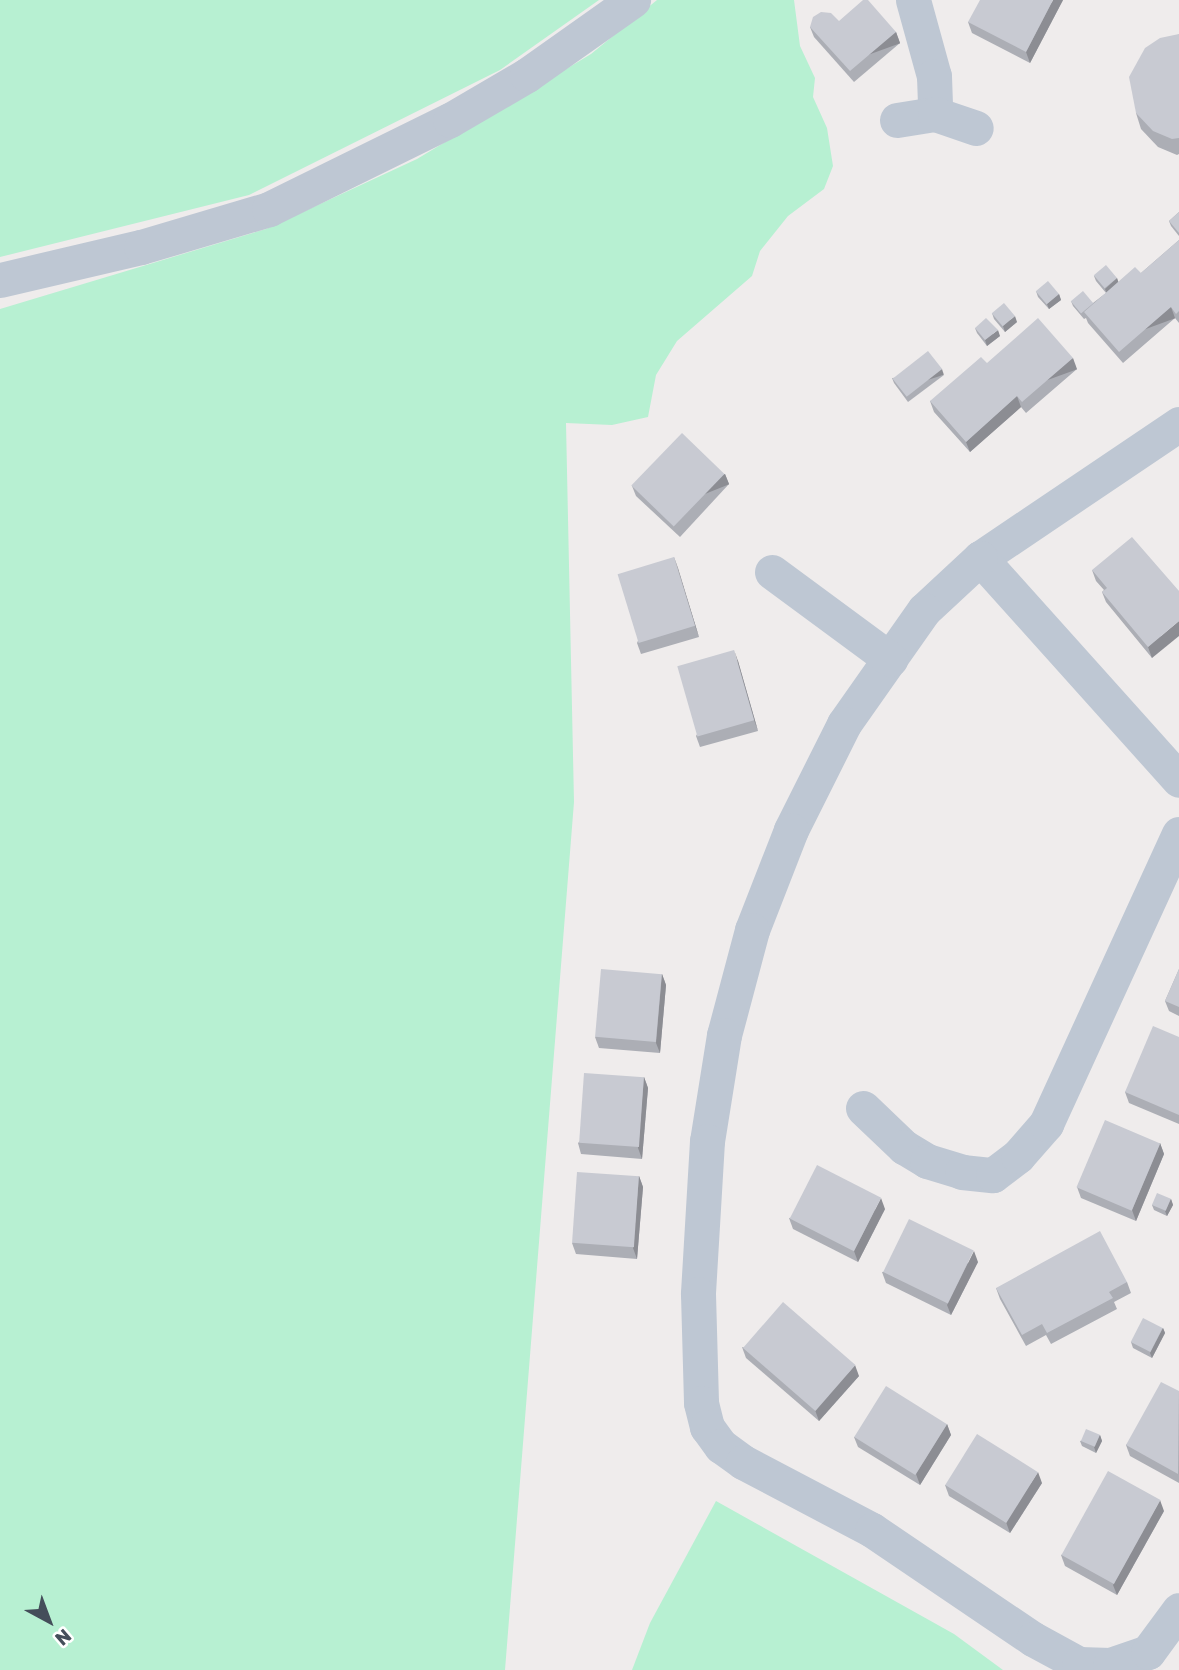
<!DOCTYPE html>
<html>
<head>
<meta charset="utf-8">
<style>
	body { margin:0 }
	#map { position:relative; width:1179px; height:1670px; overflow:hidden; background:#efecec; font-family:Rubik,sans-serif }
	div>[style] { position:absolute }
	.green>* { inset:0; background:#b7f0d2 }
	.street>* { height:35px; margin:-17.5px; padding:0 17.5px; transform-origin:17.5px; border-radius:17.5px; background:#bec7d3 }
	.wall>* { inset:0; background:#acaeb5 }
	.shaded-wall>* { inset:0; background:#8c8d93; transform-origin:0 0 }
	.building>* { inset:0; background:#c8cad2; transform-origin:0 0 }
	span { translate:-50% -50%; white-space:nowrap; text-align:center; line-height:1.15; -webkit-text-stroke:5px #fff; paint-order:stroke }
	.north { position:absolute; left:14px; top:1586px; width:70px; height:70px; -webkit-text-stroke:5px #fff; paint-order:stroke; rotate:139deg; font-size:19px; font-weight:700; line-height:28px; text-align:center; color:#444e5a }
	.north::after { content:''; display:block; margin:auto; width:24px; height:32px; background:#444e5a; clip-path:polygon(50% 0,100% 100%,50% 72%,0 100%) }
</style>
</head>
<body>
<div id="map">
	<div class="green">
		<div style="clip-path:polygon(0 0,599px 0,500px 70px,249px 195px,0 257px)"></div>
		<div style="clip-path:polygon(657px 0,794px 0,800px 46px,815px 78px,813px 97px,827px 128px,833px 166px,824px 189px,788px 216px,760px 251px,752px 276px,677px 341px,656px 375px,648px 417px,612px 425px,566px 423px,574px 802px,505px 1670px,0 1670px,0 309px,266px 229px,417px 159px,591px 54px)"></div>
		<div style="clip-path:polygon(716px 1501px,954px 1634px,1003px 1670px,632px 1670px,650px 1623px)"></div>
	</div>
	<div class="street">
		<div style="left:913px;top:0;width:79px;rotate:74.6deg"></div>
		<div style="left:934px;top:76px;width:38px;rotate:88deg"></div>
		<div style="left:897px;top:120px;width:38px;rotate:-9deg"></div>
		<div style="left:935px;top:114px;width:43px;rotate:18.9deg"></div>
		<div style="left:0;top:280px;width:145px;rotate:-13.2deg"></div>
		<div style="left:141px;top:247px;width:134px;rotate:-16.5deg"></div>
		<div style="left:269px;top:209px;width:202px;rotate:-26.2deg"></div>
		<div style="left:450px;top:120px;width:89px;rotate:-30.3deg"></div>
		<div style="left:527px;top:75px;width:130px;rotate:-35.3deg"></div>
		<div style="left:1179px;top:424px;width:240px;rotate:146deg"></div>
		<div style="left:980px;top:558px;width:298px;rotate:48.1deg"></div>
		<div style="left:980px;top:558px;width:76px;rotate:137.1deg"></div>
		<div style="left:924px;top:610px;width:139px;rotate:125.1deg"></div>
		<div style="left:844px;top:724px;width:119px;rotate:116.6deg"></div>
		<div style="left:791px;top:830px;width:107px;rotate:111.3deg"></div>
		<div style="left:752px;top:930px;width:109px;rotate:104.9deg"></div>
		<div style="left:724px;top:1035px;width:107px;rotate:99.1deg"></div>
		<div style="left:707px;top:1141px;width:153px;rotate:93.4deg"></div>
		<div style="left:698px;top:1294px;width:109px;rotate:88.4deg"></div>
		<div style="left:701px;top:1403px;width:25px;rotate:76deg"></div>
		<div style="left:707px;top:1427px;width:24px;rotate:54deg"></div>
		<div style="left:721px;top:1446px;width:27px;rotate:36deg"></div>
		<div style="left:743px;top:1462px;width:146px;rotate:27.8deg"></div>
		<div style="left:872px;top:1530px;width:194px;rotate:34.1deg"></div>
		<div style="left:1033px;top:1639px;width:52px;rotate:28.5deg"></div>
		<div style="left:1079px;top:1664px;width:31px;rotate:2deg"></div>
		<div style="left:1110px;top:1665px;width:40px;rotate:-18.9deg"></div>
		<div style="left:1148px;top:1652px;width:52px;rotate:-53.6deg"></div>
		<div style="left:772px;top:572px;width:147px;rotate:36.4deg"></div>
		<div style="left:863px;top:1108px;width:57px;rotate:43.6deg"></div>
		<div style="left:904px;top:1147px;width:27px;rotate:31deg"></div>
		<div style="left:927px;top:1161px;width:37px;rotate:17deg"></div>
		<div style="left:962px;top:1172px;width:31px;rotate:6deg"></div>
		<div style="left:993px;top:1175px;width:31px;rotate:-37deg"></div>
		<div style="left:1018px;top:1156px;width:43px;rotate:-48.8deg"></div>
		<div style="left:1046px;top:1124px;width:319px;rotate:-65.4deg"></div>
	</div>
	<div class="wall">
		<div style="clip-path:polygon(1063px 0,1030px 63px,972px 33px,968px 22px)"></div>
		<div style="clip-path:polygon(839px 21px,896px 32px,900px 43px,854px 82px,814px 37px,810px 27px)"></div>
		<div style="clip-path:polygon(1179px 34px,1179px 154px,1177px 155px,1158px 147px,1141px 129px,1136px 113px)"></div>
		<div style="clip-path:polygon(1179px 212px,1179px 236px,1171px 226px,1169px 221px)"></div>
		<div style="clip-path:polygon(1179px 240px,1179px 323px,1175px 318px,1123px 363px,1088px 323px,1086px 318px,1084px 319px,1073px 306px,1071px 301px,1093px 303px,1106px 293px,1096px 281px,1094px 276px,1117px 278px,1118px 282px,1141px 273px)"></div>
		<div style="clip-path:polygon(1036px 291px,1059px 294px,1061px 300px,1049px 309px,1038px 297px)"></div>
		<div style="clip-path:polygon(992px 313px,1017px 322px,1005px 332px,994px 319px)"></div>
		<div style="clip-path:polygon(975px 328px,1000px 336px,987px 346px,977px 333px)"></div>
		<div style="clip-path:polygon(1077px 369px,1026px 413px,1021px 407px,970px 452px,934px 412px,930px 401px)"></div>
		<div style="clip-path:polygon(944px 375px,908px 402px,894px 383px,892px 378px)"></div>
		<div style="clip-path:polygon(725px 474px,729px 484px,680px 537px,636px 496px,632px 486px)"></div>
		<div style="clip-path:polygon(674px 557px,699px 637px,641px 654px,637px 643px)"></div>
		<div style="clip-path:polygon(1092px 570px,1179px 591px,1152px 658px,1106px 602px,1102px 592px,1104px 590px,1096px 581px)"></div>
		<div style="clip-path:polygon(738px 661px,758px 731px,700px 747px,696px 736px)"></div>
		<div style="clip-path:polygon(1179px 969px,1179px 1016px,1169px 1011px,1165px 1001px)"></div>
		<div style="clip-path:polygon(662px 974px,666px 985px,660px 1053px,599px 1048px,595px 1037px)"></div>
		<div style="clip-path:polygon(1179px 1037px,1179px 1124px,1129px 1103px,1125px 1092px)"></div>
		<div style="clip-path:polygon(644px 1077px,648px 1088px,642px 1159px,581px 1154px,578px 1143px)"></div>
		<div style="clip-path:polygon(1160px 1143px,1164px 1154px,1136px 1221px,1081px 1198px,1077px 1187px)"></div>
		<div style="clip-path:polygon(639px 1176px,643px 1187px,637px 1259px,576px 1254px,572px 1243px)"></div>
		<div style="clip-path:polygon(1171px 1199px,1173px 1205px,1167px 1216px,1154px 1210px,1152px 1205px)"></div>
		<div style="clip-path:polygon(885px 1209px,858px 1262px,793px 1229px,789px 1218px)"></div>
		<div style="clip-path:polygon(978px 1262px,951px 1315px,886px 1283px,882px 1272px)"></div>
		<div style="clip-path:polygon(1127px 1282px,1131px 1293px,1114px 1302px,1117px 1309px,1051px 1344px,1046px 1335px,1026px 1346px,1000px 1299px,996px 1288px)"></div>
		<div style="clip-path:polygon(1163px 1328px,1165px 1333px,1152px 1358px,1133px 1348px,1131px 1342px)"></div>
		<div style="clip-path:polygon(742px 1347px,859px 1376px,819px 1421px,746px 1358px)"></div>
		<div style="clip-path:polygon(1179px 1391px,1179px 1483px,1130px 1456px,1126px 1445px)"></div>
		<div style="clip-path:polygon(947px 1424px,951px 1435px,920px 1485px,858px 1447px,854px 1437px)"></div>
		<div style="clip-path:polygon(1100px 1435px,1102px 1441px,1096px 1453px,1082px 1446px,1080px 1441px)"></div>
		<div style="clip-path:polygon(1042px 1483px,1010px 1533px,949px 1496px,945px 1485px)"></div>
		<div style="clip-path:polygon(1164px 1511px,1117px 1595px,1065px 1566px,1061px 1555px)"></div>
	</div>
	<div class="shaded-wall">
		<div style="clip-path:polygon(1053px 0,1063px 0,1030px 63px,1026px 52px)"></div>
		<div style="left:896px;top:32px;width:12px;height:60px;rotate:70deg"></div>
		<div style="clip-path:polygon(1117px 278px,1119px 284px,1107px 294px,1105px 289px)"></div>
		<div style="clip-path:polygon(1059px 294px,1061px 300px,1049px 309px,1047px 304px)"></div>
		<div style="left:1171px;top:307px;width:12px;height:69px;rotate:70deg"></div>
		<div style="clip-path:polygon(1015px 316px,1017px 322px,1005px 332px,1003px 326px)"></div>
		<div style="clip-path:polygon(998px 330px,1000px 336px,987px 346px,985px 340px)"></div>
		<div style="left:1073px;top:358px;width:12px;height:67px;rotate:70deg"></div>
		<div style="left:942px;top:369px;width:6px;height:45px;rotate:72deg"></div>
		<div style="clip-path:polygon(1017px 396px,1021px 407px,970px 452px,966px 442px)"></div>
		<div style="left:725px;top:474px;width:11px;height:72px;rotate:68deg"></div>
		<div style="clip-path:polygon(674px 557px,678px 568px,699px 637px,695px 626px)"></div>
		<div style="clip-path:polygon(1179px 621px,1179px 636px,1152px 658px,1148px 647px)"></div>
		<div style="clip-path:polygon(734px 650px,738px 661px,758px 731px,754px 720px)"></div>
		<div style="clip-path:polygon(662px 974px,666px 985px,660px 1053px,656px 1043px)"></div>
		<div style="clip-path:polygon(644px 1077px,648px 1088px,642px 1159px,638px 1148px)"></div>
		<div style="clip-path:polygon(1160px 1143px,1164px 1154px,1136px 1221px,1132px 1210px)"></div>
		<div style="clip-path:polygon(639px 1176px,643px 1187px,637px 1259px,633px 1248px)"></div>
		<div style="clip-path:polygon(881px 1198px,885px 1209px,858px 1262px,854px 1251px)"></div>
		<div style="clip-path:polygon(1171px 1199px,1173px 1205px,1167px 1216px,1165px 1211px)"></div>
		<div style="clip-path:polygon(974px 1251px,978px 1262px,951px 1315px,947px 1305px)"></div>
		<div style="clip-path:polygon(1163px 1328px,1165px 1333px,1152px 1358px,1150px 1353px)"></div>
		<div style="clip-path:polygon(855px 1365px,859px 1376px,819px 1421px,815px 1410px)"></div>
		<div style="clip-path:polygon(947px 1424px,951px 1435px,920px 1485px,916px 1474px)"></div>
		<div style="clip-path:polygon(1100px 1435px,1102px 1441px,1096px 1453px,1094px 1447px)"></div>
		<div style="clip-path:polygon(1038px 1472px,1042px 1483px,1010px 1533px,1006px 1522px)"></div>
		<div style="clip-path:polygon(1160px 1500px,1164px 1511px,1117px 1595px,1113px 1585px)"></div>
	</div>
	<div class="building">
		<div style="clip-path:polygon(863px 0,868px 0,896px 32px,850px 71px,810px 27px,813px 17px,821px 12px,831px 13px,839px 21px)"></div>
		<div style="clip-path:polygon(980px 0,1053px 0,1026px 52px,968px 22px)"></div>
		<div style="clip-path:polygon(1179px 34px,1179px 138px,1172px 139px,1153px 131px,1136px 113px,1129px 77px,1145px 48px,1160px 38px)"></div>
		<div style="clip-path:polygon(1179px 212px,1179px 233px,1169px 221px)"></div>
		<div style="clip-path:polygon(1179px 240px,1179px 311px,1176px 314px,1171px 307px,1119px 352px,1084px 312px,1135px 267px,1141px 273px)"></div>
		<div style="left:1106px;top:265px;width:17px;height:16px;rotate:50deg"></div>
		<div style="left:1048px;top:281px;width:17px;height:16px;rotate:50deg"></div>
		<div style="left:1083px;top:291px;width:16px;height:16px;rotate:50deg"></div>
		<div style="left:1004px;top:303px;width:17px;height:16px;rotate:50deg"></div>
		<div style="clip-path:polygon(986px 318px,998px 330px,985px 340px,975px 328px)"></div>
		<div style="clip-path:polygon(1038px 318px,1073px 358px,1022px 402px,1017px 396px,966px 442px,930px 401px,981px 357px,987px 363px)"></div>
		<div style="left:928px;top:351px;width:23px;height:45px;rotate:52deg"></div>
		<div style="left:682px;top:433px;width:59px;height:73px;rotate:44deg"></div>
		<div style="clip-path:polygon(1132px 537px,1179px 591px,1179px 621px,1148px 647px,1102px 592px,1107px 588px,1092px 570px)"></div>
		<div style="left:674px;top:557px;width:72px;height:59px;rotate:73deg"></div>
		<div style="left:734px;top:650px;width:73px;height:59px;rotate:74deg"></div>
		<div style="left:601px;top:969px;width:61px;height:68px;rotate:5deg"></div>
		<div style="clip-path:polygon(1179px 969px,1179px 1007px,1165px 1001px)"></div>
		<div style="clip-path:polygon(1153px 1026px,1179px 1037px,1179px 1115px,1125px 1092px)"></div>
		<div style="left:584px;top:1073px;width:60px;height:70px;rotate:4deg"></div>
		<div style="left:1105px;top:1120px;width:60px;height:73px;rotate:23deg"></div>
		<div style="left:817px;top:1165px;width:72px;height:60px;rotate:27deg"></div>
		<div style="left:577px;top:1172px;width:62px;height:71px;rotate:4deg"></div>
		<div style="left:1157px;top:1193px;width:15px;height:13px;rotate:23deg"></div>
		<div style="left:909px;top:1219px;width:72px;height:59px;rotate:26deg"></div>
		<div style="clip-path:polygon(1100px 1231px,1127px 1282px,1109px 1292px,1113px 1298px,1047px 1333px,1042px 1324px,1022px 1335px,996px 1288px)"></div>
		<div style="left:783px;top:1302px;width:96px;height:61px;rotate:41deg"></div>
		<div style="left:1143px;top:1318px;width:22px;height:27px;rotate:27deg"></div>
		<div style="clip-path:polygon(1161px 1382px,1179px 1391px,1178px 1474px,1126px 1445px)"></div>
		<div style="left:886px;top:1386px;width:72px;height:60px;rotate:32deg"></div>
		<div style="left:1086px;top:1429px;width:15px;height:13px;rotate:23deg"></div>
		<div style="left:977px;top:1434px;width:72px;height:60px;rotate:32deg"></div>
		<div style="left:1108px;top:1471px;width:60px;height:96px;rotate:29deg"></div>
	</div>
	<div class="north">N</div>
</div>
</body>
</html>
